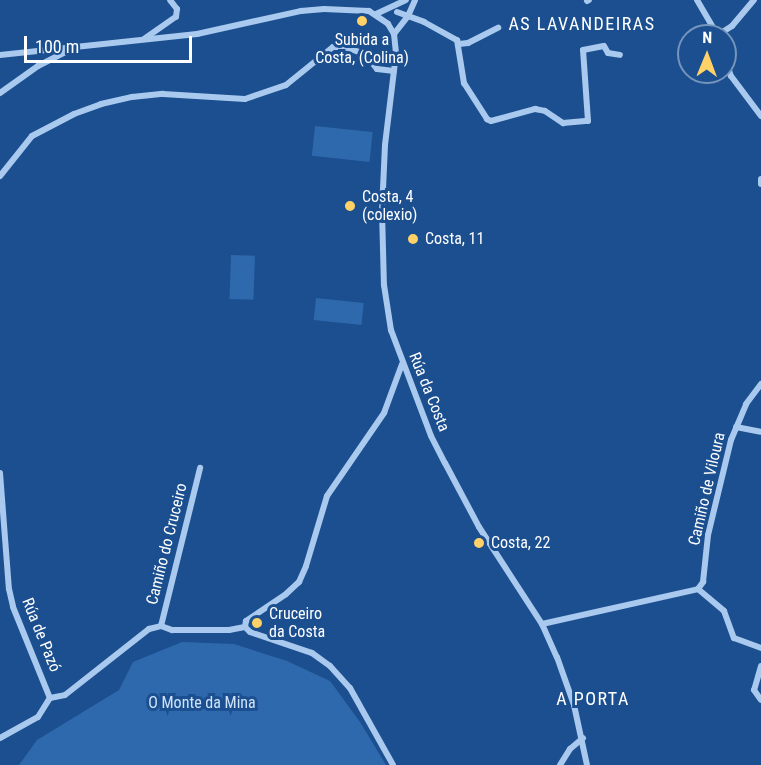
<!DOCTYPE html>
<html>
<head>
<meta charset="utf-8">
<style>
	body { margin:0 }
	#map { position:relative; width:761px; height:765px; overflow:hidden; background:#1b4f8f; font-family:"Roboto Condensed",sans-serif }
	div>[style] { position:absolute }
	.green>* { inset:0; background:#2e69ad; transform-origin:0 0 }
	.minor>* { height:6px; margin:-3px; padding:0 3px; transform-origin:3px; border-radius:3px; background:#a9c9ee }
	.dots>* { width:16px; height:16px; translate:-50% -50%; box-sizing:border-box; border:3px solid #1b4f8f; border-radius:50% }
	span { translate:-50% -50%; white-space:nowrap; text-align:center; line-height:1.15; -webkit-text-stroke:6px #1b4f8f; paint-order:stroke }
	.poi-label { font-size:16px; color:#fff }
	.left { translate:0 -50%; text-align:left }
	.street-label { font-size:16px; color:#fff }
	.park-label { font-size:16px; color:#cfe3fa }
	.neighbourhood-label { font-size:18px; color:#fff; letter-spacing:1.5px }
	.north { position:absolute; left:677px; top:24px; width:60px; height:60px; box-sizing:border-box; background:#1b4f8f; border:2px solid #7695bc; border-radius:50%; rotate:1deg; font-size:16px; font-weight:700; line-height:24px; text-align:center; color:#fff }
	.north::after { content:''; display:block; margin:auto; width:21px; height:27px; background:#ffd166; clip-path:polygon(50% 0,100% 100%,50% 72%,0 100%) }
	.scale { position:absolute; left:24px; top:36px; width:168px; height:27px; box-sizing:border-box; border:3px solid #fff; border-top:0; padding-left:8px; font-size:18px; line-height:21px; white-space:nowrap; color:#fff; -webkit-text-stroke:4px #1b4f8f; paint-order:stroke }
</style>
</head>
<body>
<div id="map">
	<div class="green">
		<div style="left:315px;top:126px;width:58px;height:30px;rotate:6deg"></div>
		<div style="left:231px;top:255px;width:24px;height:44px;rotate:2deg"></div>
		<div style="left:316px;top:298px;width:48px;height:22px;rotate:6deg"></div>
		<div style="clip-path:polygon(182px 642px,234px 644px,287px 661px,330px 681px,360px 722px,386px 765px,19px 765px,37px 740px,119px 690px,133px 662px)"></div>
	</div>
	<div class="minor">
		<div style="left:697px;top:0;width:42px;rotate:59.7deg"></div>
		<div style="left:587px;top:1px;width:2px;rotate:-27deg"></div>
		<div style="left:397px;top:12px;width:29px;rotate:20deg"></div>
		<div style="left:424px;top:22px;width:38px;rotate:29deg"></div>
		<div style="left:457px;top:40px;width:44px;rotate:80.8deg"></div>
		<div style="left:464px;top:83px;width:43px;rotate:57.4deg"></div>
		<div style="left:487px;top:119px;width:4px;rotate:27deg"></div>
		<div style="left:491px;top:121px;width:46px;rotate:-15.3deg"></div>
		<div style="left:535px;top:109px;width:10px;rotate:11deg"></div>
		<div style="left:545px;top:111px;width:22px;rotate:34deg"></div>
		<div style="left:563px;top:123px;width:25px;rotate:-5deg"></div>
		<div style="left:588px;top:121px;width:71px;rotate:-94deg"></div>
		<div style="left:583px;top:50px;width:21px;rotate:-11deg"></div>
		<div style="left:604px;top:46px;width:8px;rotate:60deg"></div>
		<div style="left:608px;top:53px;width:12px;rotate:9deg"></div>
		<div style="left:376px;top:14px;width:33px;rotate:-25deg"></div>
		<div style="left:394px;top:34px;width:23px;rotate:-52deg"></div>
		<div style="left:408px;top:16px;width:17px;rotate:-66deg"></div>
		<div style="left:718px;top:35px;width:17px;rotate:-33deg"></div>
		<div style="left:732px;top:26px;width:34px;rotate:-50deg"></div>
		<div style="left:144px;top:39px;width:39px;rotate:-35deg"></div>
		<div style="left:176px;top:17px;width:8px;rotate:-83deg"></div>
		<div style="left:177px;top:9px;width:11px;rotate:-128deg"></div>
		<div style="left:459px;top:44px;width:9px;rotate:-6deg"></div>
		<div style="left:468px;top:43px;width:34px;rotate:-27deg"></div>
		<div style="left:0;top:55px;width:198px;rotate:-6.1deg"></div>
		<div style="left:197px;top:34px;width:107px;rotate:-12.5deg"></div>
		<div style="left:301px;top:11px;width:23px;rotate:-5deg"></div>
		<div style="left:324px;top:9px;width:45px;rotate:2.5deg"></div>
		<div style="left:369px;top:11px;width:23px;rotate:34deg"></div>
		<div style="left:388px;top:24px;width:12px;rotate:59deg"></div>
		<div style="left:394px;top:34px;width:20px;rotate:84deg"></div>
		<div style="left:396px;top:54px;width:92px;rotate:96.9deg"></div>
		<div style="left:385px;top:145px;width:66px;rotate:92.6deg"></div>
		<div style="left:382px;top:211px;width:74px;rotate:88.5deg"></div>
		<div style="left:384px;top:285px;width:46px;rotate:81.2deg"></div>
		<div style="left:391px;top:330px;width:113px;rotate:69.3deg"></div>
		<div style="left:431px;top:436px;width:30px;rotate:63deg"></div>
		<div style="left:445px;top:463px;width:72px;rotate:62deg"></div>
		<div style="left:479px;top:527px;width:116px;rotate:57deg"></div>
		<div style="left:542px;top:624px;width:36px;rotate:66deg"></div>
		<div style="left:557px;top:657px;width:51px;rotate:70.5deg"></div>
		<div style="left:574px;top:705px;width:61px;rotate:77.8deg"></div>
		<div style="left:725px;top:58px;width:19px;rotate:72deg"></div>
		<div style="left:731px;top:76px;width:50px;rotate:53.1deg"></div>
		<div style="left:0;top:93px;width:47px;rotate:-35.4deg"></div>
		<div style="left:38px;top:66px;width:39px;rotate:-27deg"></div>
		<div style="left:0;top:176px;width:51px;rotate:-51.3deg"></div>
		<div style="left:32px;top:136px;width:47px;rotate:-27.6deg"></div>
		<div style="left:74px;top:114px;width:29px;rotate:-20deg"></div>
		<div style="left:101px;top:104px;width:32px;rotate:-13deg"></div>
		<div style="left:132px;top:97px;width:31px;rotate:-6deg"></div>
		<div style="left:163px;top:94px;width:82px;rotate:3.5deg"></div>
		<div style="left:245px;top:99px;width:43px;rotate:-18.9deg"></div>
		<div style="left:286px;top:85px;width:60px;rotate:-39deg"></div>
		<div style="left:333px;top:47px;width:11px"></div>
		<div style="left:344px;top:47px;width:22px;rotate:18deg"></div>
		<div style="left:365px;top:54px;width:19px;rotate:51deg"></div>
		<div style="left:377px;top:69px;width:17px;rotate:7deg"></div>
		<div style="left:761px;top:179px;width:5px;rotate:90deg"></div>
		<div style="left:736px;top:427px;width:25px;rotate:11deg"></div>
		<div style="left:0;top:473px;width:116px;rotate:85.6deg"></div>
		<div style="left:9px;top:589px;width:18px;rotate:77deg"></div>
		<div style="left:13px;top:607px;width:98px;rotate:67.9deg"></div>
		<div style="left:698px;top:589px;width:34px;rotate:40deg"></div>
		<div style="left:724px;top:611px;width:29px;rotate:70deg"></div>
		<div style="left:734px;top:638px;width:29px;rotate:20deg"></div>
		<div style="left:542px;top:624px;width:160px;rotate:-12.6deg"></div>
		<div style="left:698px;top:589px;width:9px;rotate:-54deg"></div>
		<div style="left:703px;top:582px;width:47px;rotate:-83.9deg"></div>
		<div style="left:708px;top:535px;width:98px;rotate:-76.4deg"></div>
		<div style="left:731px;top:440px;width:39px;rotate:-67deg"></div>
		<div style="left:746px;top:404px;width:25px;rotate:-53deg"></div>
		<div style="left:161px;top:626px;width:163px;rotate:-76.1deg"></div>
		<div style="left:245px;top:627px;width:7px;rotate:45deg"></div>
		<div style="left:250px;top:632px;width:65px;rotate:18.7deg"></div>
		<div style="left:312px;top:653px;width:22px;rotate:36deg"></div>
		<div style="left:330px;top:666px;width:30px;rotate:48deg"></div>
		<div style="left:350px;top:688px;width:88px;rotate:60.8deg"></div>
		<div style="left:761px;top:666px;width:25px;rotate:106deg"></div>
		<div style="left:754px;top:690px;width:12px;rotate:55deg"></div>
		<div style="left:50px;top:698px;width:15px;rotate:-11deg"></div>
		<div style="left:65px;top:695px;width:107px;rotate:-38.2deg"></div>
		<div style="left:149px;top:629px;width:12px;rotate:-14deg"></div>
		<div style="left:161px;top:626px;width:12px;rotate:20deg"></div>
		<div style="left:172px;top:630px;width:57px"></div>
		<div style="left:229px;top:630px;width:16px;rotate:-11deg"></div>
		<div style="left:245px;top:627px;width:6px;rotate:-81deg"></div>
		<div style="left:246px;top:621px;width:48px;rotate:-34deg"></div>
		<div style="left:286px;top:594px;width:18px;rotate:-43deg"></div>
		<div style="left:299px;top:582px;width:17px;rotate:-66deg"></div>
		<div style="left:306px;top:566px;width:73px;rotate:-73.3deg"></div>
		<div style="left:327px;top:496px;width:101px;rotate:-55.5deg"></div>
		<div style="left:384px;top:413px;width:52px;rotate:-69.8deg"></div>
		<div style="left:0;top:738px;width:43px;rotate:-28.9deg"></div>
		<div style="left:38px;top:717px;width:22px;rotate:-58deg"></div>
		<div style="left:560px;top:765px;width:19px;rotate:-58deg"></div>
		<div style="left:570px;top:749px;width:17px;rotate:-40deg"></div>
	</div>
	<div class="dots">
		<div style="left:362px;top:21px;background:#ffd166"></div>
		<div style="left:350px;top:206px;background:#ffd166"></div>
		<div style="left:413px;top:239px;background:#ffd166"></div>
		<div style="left:479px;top:543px;background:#ffd166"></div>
		<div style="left:257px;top:623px;background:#ffd166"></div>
	</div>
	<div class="poi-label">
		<span style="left:362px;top:49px">Subida a<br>Costa, (Colina)</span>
		<span class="left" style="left:362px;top:206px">Costa, 4<br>(colexio)</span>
		<span class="left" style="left:425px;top:239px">Costa, 11</span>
		<span class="left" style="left:491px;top:543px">Costa, 22</span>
		<span class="left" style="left:269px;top:623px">Cruceiro<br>da Costa</span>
	</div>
	<div class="street-label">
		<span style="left:429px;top:392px;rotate:68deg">Rúa da Costa</span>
		<span style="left:707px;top:489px;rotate:-77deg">Camiño de Viloura</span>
		<span style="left:167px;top:544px;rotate:-76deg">Camiño do Cruceiro</span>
		<span style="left:41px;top:635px;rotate:68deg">Rúa de Pazó</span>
	</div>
	<div class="park-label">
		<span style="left:202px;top:703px">O Monte da Mina</span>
	</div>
	<div class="neighbourhood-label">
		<span style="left:582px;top:24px">AS LAVANDEIRAS</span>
		<span style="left:593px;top:699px">A PORTA</span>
	</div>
	<div class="north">N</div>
	<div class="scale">100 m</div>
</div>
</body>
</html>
